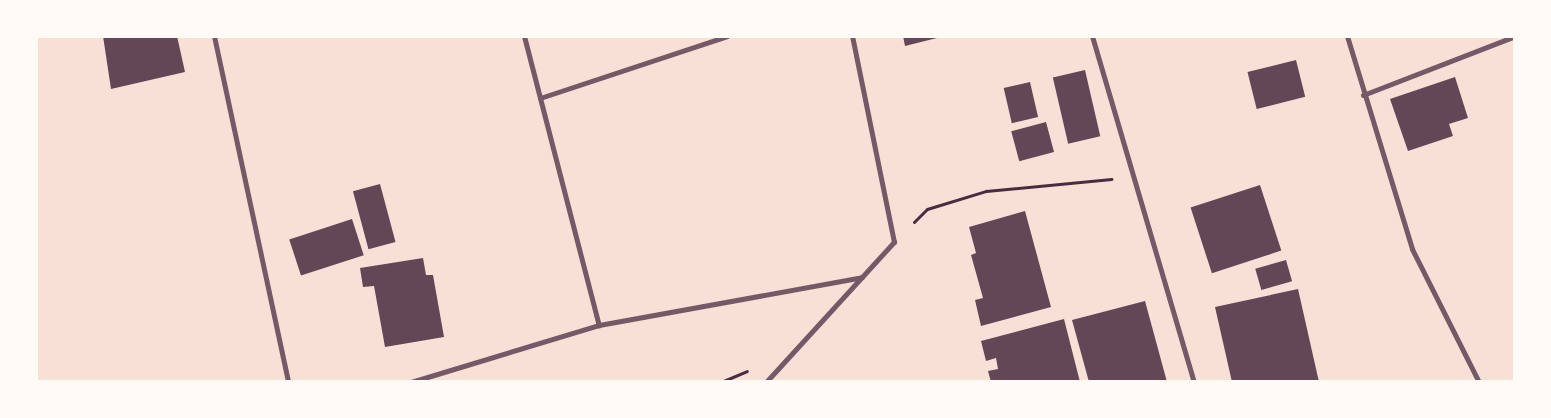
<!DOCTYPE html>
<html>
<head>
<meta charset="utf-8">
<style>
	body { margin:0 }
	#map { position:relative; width:1551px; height:418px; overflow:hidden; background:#f7e1d7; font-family:Quicksand,sans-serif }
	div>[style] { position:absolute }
	.building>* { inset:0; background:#644757; transform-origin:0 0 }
	.path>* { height:3px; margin:-1.5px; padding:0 1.5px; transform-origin:1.5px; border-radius:1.5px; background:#4a2c40 }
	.minor>* { height:5px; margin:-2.5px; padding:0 2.5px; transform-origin:2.5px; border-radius:2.5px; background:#755966 }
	span { translate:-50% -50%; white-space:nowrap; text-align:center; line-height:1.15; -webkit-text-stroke:4px #fffaf5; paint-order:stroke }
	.frame { position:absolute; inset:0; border:38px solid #fffaf5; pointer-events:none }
</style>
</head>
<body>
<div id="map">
	<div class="building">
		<div style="clip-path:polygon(103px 36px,177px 36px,185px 72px,111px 89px)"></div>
		<div style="clip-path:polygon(903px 36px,941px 36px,941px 37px,905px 46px)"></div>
		<div style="left:1296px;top:60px;width:38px;height:50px;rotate:76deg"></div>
		<div style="left:1085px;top:70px;width:68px;height:33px;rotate:77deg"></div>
		<div style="clip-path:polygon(1455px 77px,1468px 118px,1449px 124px,1453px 136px,1408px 151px,1390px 99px)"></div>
		<div style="left:1030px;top:82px;width:36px;height:27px;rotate:77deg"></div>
		<div style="left:1046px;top:122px;width:31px;height:36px;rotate:75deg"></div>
		<div style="left:380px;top:184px;width:60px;height:28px;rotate:75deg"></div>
		<div style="left:1260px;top:185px;width:69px;height:73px;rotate:72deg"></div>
		<div style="clip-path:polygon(1025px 211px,1051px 307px,981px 326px,975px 300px,983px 298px,971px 255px,976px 253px,969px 227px)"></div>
		<div style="left:352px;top:219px;width:38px;height:66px;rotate:72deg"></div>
		<div style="clip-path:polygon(423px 258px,426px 275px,433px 275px,444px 337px,385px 347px,374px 286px,363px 287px,360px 268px)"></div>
		<div style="left:1286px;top:260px;width:22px;height:32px;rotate:74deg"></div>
		<div style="clip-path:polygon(1298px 289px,1319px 382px,1232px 382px,1215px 307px)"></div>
		<div style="clip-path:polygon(1145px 301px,1167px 382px,1089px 382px,1072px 320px)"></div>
		<div style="clip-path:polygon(1064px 319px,1080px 382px,991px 382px,988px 371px,998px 369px,996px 358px,986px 361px,981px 341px)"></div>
	</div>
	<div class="path">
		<div style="left:914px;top:222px;width:18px;rotate:-45deg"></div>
		<div style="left:927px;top:209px;width:62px;rotate:-17deg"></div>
		<div style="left:986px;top:191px;width:126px;rotate:-5.5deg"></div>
		<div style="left:721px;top:382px;width:28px;rotate:-23deg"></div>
	</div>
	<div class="minor">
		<div style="left:214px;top:36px;width:354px;rotate:77.9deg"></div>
		<div style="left:524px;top:36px;width:299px;rotate:75.5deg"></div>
		<div style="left:1092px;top:36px;width:361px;rotate:73.6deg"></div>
		<div style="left:1347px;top:36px;width:223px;rotate:73deg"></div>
		<div style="left:1412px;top:249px;width:149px;rotate:63.3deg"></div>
		<div style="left:1363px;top:95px;width:163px;rotate:-21.2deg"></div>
		<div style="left:540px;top:98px;width:197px;rotate:-18.3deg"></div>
		<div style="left:411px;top:382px;width:196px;rotate:-16.9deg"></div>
		<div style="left:599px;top:325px;width:267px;rotate:-10.3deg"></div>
		<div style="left:766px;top:382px;width:190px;rotate:-47.6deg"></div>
		<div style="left:894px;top:242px;width:210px;rotate:-101.5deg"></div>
	</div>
	<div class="frame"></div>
</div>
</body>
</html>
